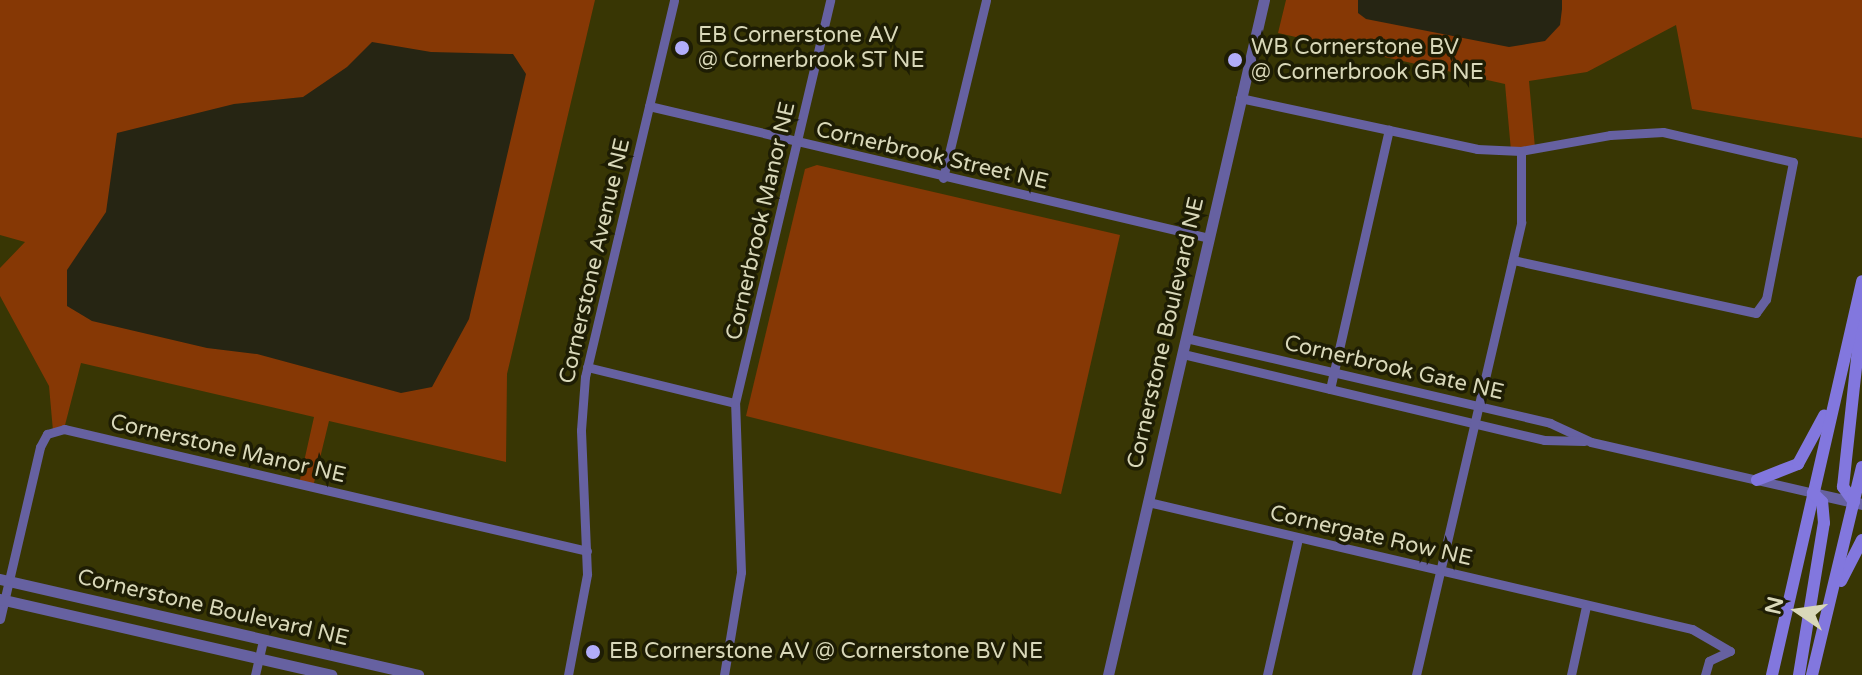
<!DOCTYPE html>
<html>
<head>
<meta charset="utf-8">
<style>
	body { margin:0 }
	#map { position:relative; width:1862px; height:675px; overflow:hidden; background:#383604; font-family:"Varela Round",sans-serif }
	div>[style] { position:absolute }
	.green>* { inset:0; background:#863805 }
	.water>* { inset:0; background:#262513 }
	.minor>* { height:9px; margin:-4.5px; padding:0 4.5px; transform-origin:4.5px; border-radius:4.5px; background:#6661a1 }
	.tertiary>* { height:11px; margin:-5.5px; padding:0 5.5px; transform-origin:5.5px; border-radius:5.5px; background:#6661a1 }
	.secondary>* { height:12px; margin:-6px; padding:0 6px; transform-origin:6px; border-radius:6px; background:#8277de }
	.dots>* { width:22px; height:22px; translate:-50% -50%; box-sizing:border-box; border:4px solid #1e1d04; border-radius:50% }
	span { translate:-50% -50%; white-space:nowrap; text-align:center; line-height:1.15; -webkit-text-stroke:7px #1e1d04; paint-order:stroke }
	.poi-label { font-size:22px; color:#d9d8b9 }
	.left { translate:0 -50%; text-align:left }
	.street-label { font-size:22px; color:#d9d8b9 }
	.north { position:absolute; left:1758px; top:571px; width:80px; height:80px; -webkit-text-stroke:6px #1e1d04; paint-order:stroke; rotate:283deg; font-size:22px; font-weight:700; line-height:32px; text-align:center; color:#d9d8b9 }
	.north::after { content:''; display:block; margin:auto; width:28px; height:36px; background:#d9d8b9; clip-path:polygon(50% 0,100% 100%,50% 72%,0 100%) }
</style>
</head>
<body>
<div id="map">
	<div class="green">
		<div style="clip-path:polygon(0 0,595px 0,507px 374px,506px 462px,329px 421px,313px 487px,299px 484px,314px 417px,81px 363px,64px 429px,53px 431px,49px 386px,0 296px,0 268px,25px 242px,0 235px)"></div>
		<div style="clip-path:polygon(1286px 0,1862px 0,1862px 138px,1692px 109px,1676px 25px,1587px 72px,1529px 81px,1535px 148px,1511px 151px,1505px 84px,1278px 33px)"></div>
		<div style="clip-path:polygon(817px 165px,1120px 235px,1061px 494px,746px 416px,805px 169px)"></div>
	</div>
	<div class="water">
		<div style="clip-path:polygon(1358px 0,1562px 0,1562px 9px,1560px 25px,1545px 41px,1509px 47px,1366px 19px,1358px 13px)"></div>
		<div style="clip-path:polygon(372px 42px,431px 52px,513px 54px,526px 74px,469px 319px,432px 387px,401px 393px,257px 354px,207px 348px,92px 321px,67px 306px,67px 270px,106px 212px,117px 133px,234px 104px,303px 97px,347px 67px)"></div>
	</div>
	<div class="minor">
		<div style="left:1240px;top:98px;width:242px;rotate:12.1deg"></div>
		<div style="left:1477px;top:149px;width:44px;rotate:2.6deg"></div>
		<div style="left:1521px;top:151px;width:90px;rotate:-10.2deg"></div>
		<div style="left:1610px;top:135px;width:53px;rotate:-3.2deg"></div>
		<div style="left:1663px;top:132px;width:133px;rotate:13deg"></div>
		<div style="left:1793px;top:162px;width:140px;rotate:101.1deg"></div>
		<div style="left:1766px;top:299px;width:17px;rotate:126deg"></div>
		<div style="left:1756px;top:313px;width:249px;rotate:-167.7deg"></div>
		<div style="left:649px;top:106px;width:575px;rotate:13.26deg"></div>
		<div style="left:943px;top:178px;width:183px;rotate:-76.4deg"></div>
		<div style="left:1186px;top:338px;width:374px;rotate:13.1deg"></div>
		<div style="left:1550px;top:423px;width:45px;rotate:24.9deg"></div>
		<div style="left:1591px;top:442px;width:228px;rotate:12.9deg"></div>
		<div style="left:1183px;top:354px;width:371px;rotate:13.4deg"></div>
		<div style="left:1544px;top:440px;width:40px;rotate:1.4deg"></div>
		<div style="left:587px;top:367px;width:152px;rotate:13.7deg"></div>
		<div style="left:1330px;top:389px;width:266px;rotate:-77.2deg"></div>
		<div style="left:1148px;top:502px;width:559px;rotate:13.14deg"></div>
		<div style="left:1692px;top:629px;width:44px;rotate:30.1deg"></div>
		<div style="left:1730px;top:651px;width:23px;rotate:155deg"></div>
		<div style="left:1709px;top:661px;width:15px;rotate:106deg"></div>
		<div style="left:0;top:619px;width:177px;rotate:-76.9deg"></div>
		<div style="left:40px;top:447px;width:15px;rotate:-62deg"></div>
		<div style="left:47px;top:434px;width:18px;rotate:-16deg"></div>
		<div style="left:64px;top:429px;width:537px;rotate:13.13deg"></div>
		<div style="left:255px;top:675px;width:36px;rotate:-77deg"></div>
		<div style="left:568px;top:675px;width:103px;rotate:-79.3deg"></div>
		<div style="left:587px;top:574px;width:144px;rotate:-92.4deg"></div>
		<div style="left:581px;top:430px;width:53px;rotate:-85.7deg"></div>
		<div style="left:585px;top:377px;width:387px;rotate:-76.7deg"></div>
		<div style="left:724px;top:675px;width:104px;rotate:-80.6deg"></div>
		<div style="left:741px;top:572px;width:169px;rotate:-92deg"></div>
		<div style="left:735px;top:403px;width:414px;rotate:-76.7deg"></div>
		<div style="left:1267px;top:675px;width:140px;rotate:-77.2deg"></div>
		<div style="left:1416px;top:675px;width:465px;rotate:-76.9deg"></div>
		<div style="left:1521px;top:222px;width:71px;rotate:-90deg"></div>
		<div style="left:1571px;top:675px;width:71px;rotate:-77.7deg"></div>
	</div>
	<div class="tertiary">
		<div style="left:1813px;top:493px;width:50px;rotate:12.7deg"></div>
		<div style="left:0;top:579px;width:429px;rotate:12.9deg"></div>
		<div style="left:0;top:599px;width:340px;rotate:12.9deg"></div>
		<div style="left:1108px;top:675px;width:693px;rotate:-76.99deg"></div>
	</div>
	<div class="secondary">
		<div style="left:1757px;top:480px;width:44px;rotate:-21.3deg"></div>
		<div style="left:1798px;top:464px;width:55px;rotate:-61.6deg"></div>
		<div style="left:1854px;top:502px;width:19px;rotate:-126deg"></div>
		<div style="left:1843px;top:487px;width:175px;rotate:-83.8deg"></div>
		<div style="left:1841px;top:581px;width:46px;rotate:-62.9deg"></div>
		<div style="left:1772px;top:675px;width:404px;rotate:-77.1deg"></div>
		<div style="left:1799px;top:675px;width:154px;rotate:-80.7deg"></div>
		<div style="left:1824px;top:523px;width:21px;rotate:-95deg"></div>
		<div style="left:1822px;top:502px;width:13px;rotate:-135deg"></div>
		<div style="left:1812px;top:675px;width:214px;rotate:-76.5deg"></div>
	</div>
	<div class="dots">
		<div style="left:682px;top:48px;background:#b1adfa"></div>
		<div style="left:1235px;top:60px;background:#b1adfa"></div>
		<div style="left:593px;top:652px;background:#b1adfa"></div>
	</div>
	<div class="poi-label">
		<span class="left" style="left:698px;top:48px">EB Cornerstone AV<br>@ Cornerbrook ST NE</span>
		<span class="left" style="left:1251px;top:60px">WB Cornerstone BV<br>@ Cornerbrook GR NE</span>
		<span class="left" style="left:609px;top:652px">EB Cornerstone AV @ Cornerstone BV NE</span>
	</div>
	<div class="street-label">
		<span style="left:932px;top:156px;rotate:13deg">Cornerbrook Street NE</span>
		<span style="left:761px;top:221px;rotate:-77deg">Cornerbrook Manor NE</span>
		<span style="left:595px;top:261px;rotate:-77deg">Cornerstone Avenue NE</span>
		<span style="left:1166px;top:333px;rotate:-77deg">Cornerstone Boulevard NE</span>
		<span style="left:1394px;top:368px;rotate:13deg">Cornerbrook Gate NE</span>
		<span style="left:228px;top:449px;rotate:13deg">Cornerstone Manor NE</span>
		<span style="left:1371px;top:536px;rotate:13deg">Cornergate Row NE</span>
		<span style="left:213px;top:608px;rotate:13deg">Cornerstone Boulevard NE</span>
	</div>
	<div class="north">N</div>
</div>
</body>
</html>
